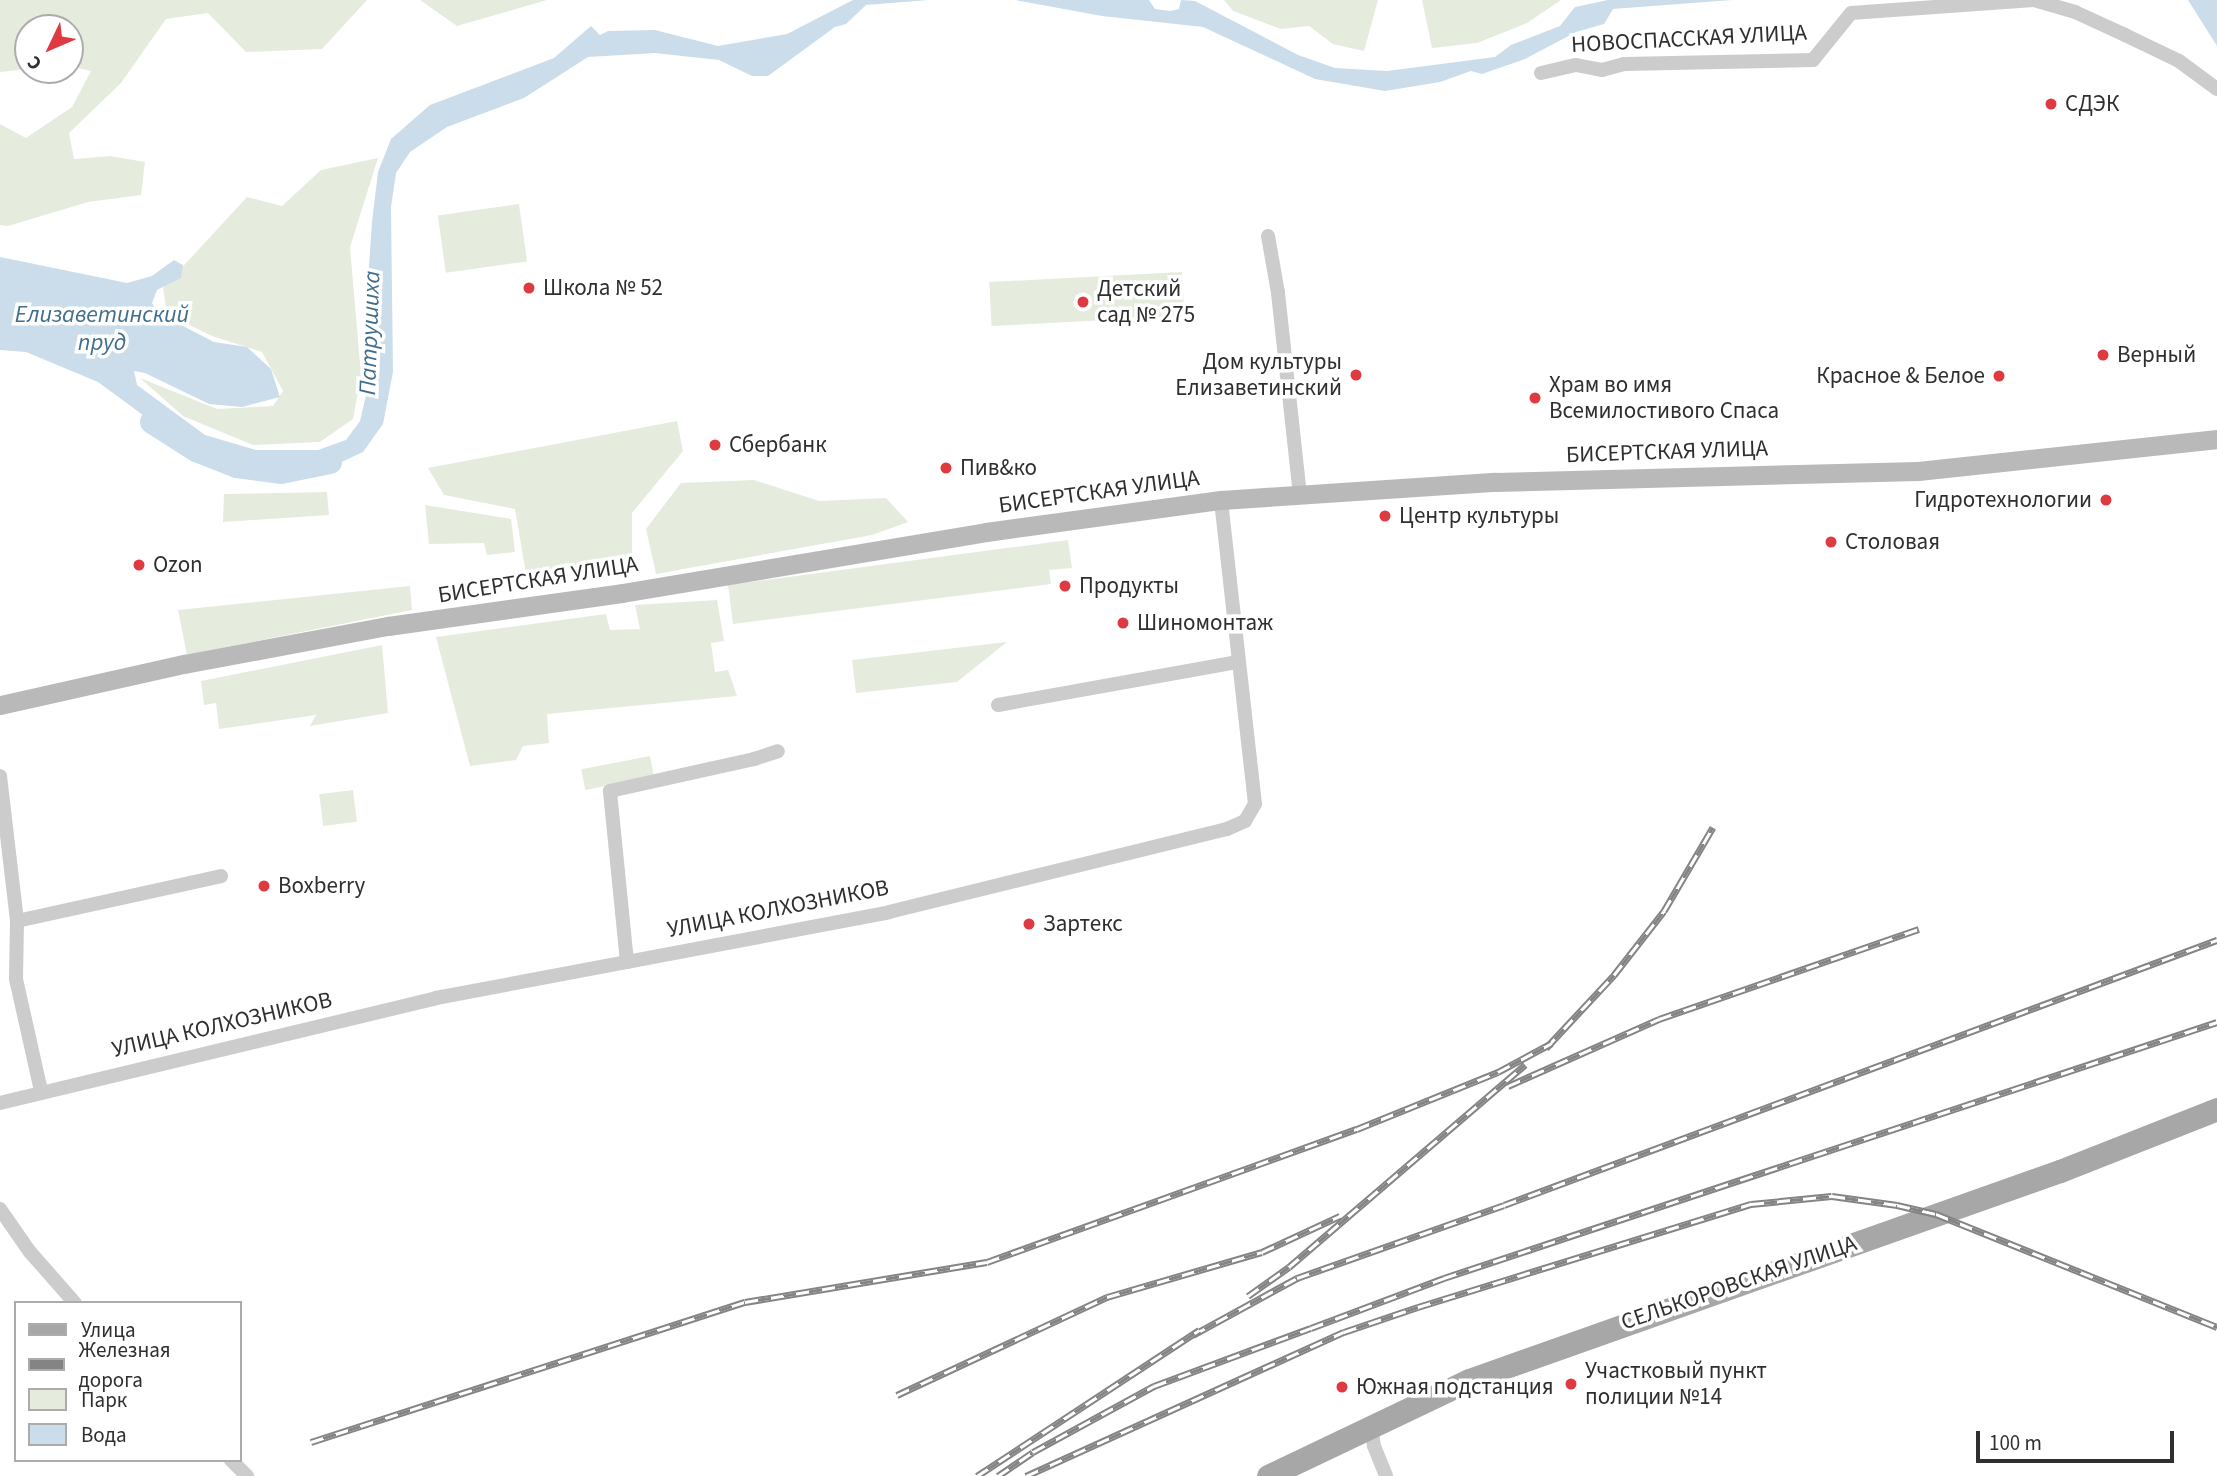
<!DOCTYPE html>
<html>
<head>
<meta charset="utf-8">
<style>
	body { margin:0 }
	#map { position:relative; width:2217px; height:1476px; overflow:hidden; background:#fff; font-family:"Source Sans 3",sans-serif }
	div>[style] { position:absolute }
	.green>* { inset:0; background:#e5ecde; transform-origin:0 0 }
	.water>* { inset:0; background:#cbddeb }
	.river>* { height:24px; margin:-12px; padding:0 12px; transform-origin:12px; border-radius:12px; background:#cbddeb }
	.minor>* { height:14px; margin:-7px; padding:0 7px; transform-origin:7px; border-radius:7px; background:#ccc }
	.secondary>* { height:19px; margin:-9.5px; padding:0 9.5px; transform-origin:9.5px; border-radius:9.5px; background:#b9b9b9 }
	.primary>* { height:23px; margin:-11.5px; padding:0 11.5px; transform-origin:11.5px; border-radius:11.5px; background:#a7a7a7 }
	.rail>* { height:7px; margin-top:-3.5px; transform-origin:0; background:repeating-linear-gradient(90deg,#fff 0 13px,#848484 0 26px); box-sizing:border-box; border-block:2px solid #848484 }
	.dots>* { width:19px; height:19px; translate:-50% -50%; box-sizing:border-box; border:4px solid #fff; border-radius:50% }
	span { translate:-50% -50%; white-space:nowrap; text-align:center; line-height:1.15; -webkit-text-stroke:7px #fff; paint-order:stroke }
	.street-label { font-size:23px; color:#2f2f2f }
	.poi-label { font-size:23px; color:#2f2f2f }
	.left { translate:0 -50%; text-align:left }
	.right { translate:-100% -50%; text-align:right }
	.water-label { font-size:24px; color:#406e8e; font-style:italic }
	.legend { position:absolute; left:14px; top:1301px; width:228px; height:161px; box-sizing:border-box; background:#fff; border:2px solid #acacac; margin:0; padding:9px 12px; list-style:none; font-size:21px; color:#2f2f2f }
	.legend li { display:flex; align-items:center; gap:14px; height:35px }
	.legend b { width:35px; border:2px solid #acacac }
	.north { position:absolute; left:14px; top:14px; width:70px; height:70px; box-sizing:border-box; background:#fff; border:2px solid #acacac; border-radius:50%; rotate:226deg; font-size:19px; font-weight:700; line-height:28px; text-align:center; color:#2f2f2f }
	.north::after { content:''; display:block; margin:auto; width:24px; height:32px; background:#de3a41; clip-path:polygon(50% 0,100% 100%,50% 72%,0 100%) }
	.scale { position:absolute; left:1976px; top:1431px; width:198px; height:32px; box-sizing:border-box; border:4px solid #2f2f2f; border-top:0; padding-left:9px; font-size:21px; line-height:24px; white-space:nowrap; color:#2f2f2f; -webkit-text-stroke:5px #fff; paint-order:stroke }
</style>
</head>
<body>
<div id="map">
	<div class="green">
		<div style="clip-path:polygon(0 0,367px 0,322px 49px,246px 52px,208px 13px,166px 19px,121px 83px,69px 133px,74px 159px,110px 156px,145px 162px,141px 195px,88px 202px,8px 226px,0 225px,0 124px,26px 138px,72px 107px,91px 71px,70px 66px,70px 28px,28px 28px,28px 69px,0 72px)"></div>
		<div style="clip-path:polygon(420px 0,547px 0,457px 26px)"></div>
		<div style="clip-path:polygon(1224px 0,1378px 0,1364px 51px,1333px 44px,1309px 26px,1281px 29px,1233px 11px)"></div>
		<div style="clip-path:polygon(1422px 0,1561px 0,1527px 23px,1477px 43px,1432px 48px)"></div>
		<div style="clip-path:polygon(378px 158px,350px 247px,361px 375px,353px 419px,320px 442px,253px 445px,183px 416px,140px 378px,217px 409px,273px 406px,283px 391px,262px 352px,212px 336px,167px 314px,163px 288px,247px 197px,282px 206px,321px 170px)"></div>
		<div style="left:519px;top:204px;width:58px;height:82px;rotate:82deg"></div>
		<div style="left:1182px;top:272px;width:44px;height:193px;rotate:87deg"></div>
		<div style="clip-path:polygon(677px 421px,683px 451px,632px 513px,632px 558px,526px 574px,515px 509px,444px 495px,428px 468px)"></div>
		<div style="clip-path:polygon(754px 480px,819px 501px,886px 498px,908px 522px,872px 535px,656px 574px,646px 529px,681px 483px)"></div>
		<div style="clip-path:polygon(327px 492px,329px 515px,223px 522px,224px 494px)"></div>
		<div style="clip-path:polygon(425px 505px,511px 519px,515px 552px,487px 555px,484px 543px,429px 544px)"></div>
		<div style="clip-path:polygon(1068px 540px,1072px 568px,1049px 570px,1051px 584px,733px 624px,728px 585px)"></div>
		<div style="clip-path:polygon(410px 586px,412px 610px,187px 655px,178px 610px)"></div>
		<div style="clip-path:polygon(717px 600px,724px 641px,711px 643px,715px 672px,728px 670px,737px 696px,547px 714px,549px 743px,523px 746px,516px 760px,470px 766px,436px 637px,606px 614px,610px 630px,640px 629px,635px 605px)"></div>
		<div style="clip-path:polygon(1007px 642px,957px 682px,856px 693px,852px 660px)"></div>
		<div style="clip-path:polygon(382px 645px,388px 713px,310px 726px,316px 715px,219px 729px,216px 703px,204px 705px,201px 681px)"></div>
		<div style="left:650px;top:756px;width:21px;height:70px;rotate:79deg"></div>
		<div style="left:353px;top:790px;width:32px;height:34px;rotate:83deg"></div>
	</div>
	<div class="water">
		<div style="clip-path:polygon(853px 0,929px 0,866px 5px,846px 24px,835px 27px,768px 76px,752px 76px,719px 60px,655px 53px,588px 57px,524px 98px,447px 127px,410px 152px,396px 173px,391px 207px,393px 372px,383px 424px,363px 452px,333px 466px,270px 471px,241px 467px,203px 454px,166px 432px,98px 382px,26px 352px,0 350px,0 257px,127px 283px,152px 276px,174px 260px,183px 265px,181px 278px,157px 290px,152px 303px,158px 313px,214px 342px,247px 347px,271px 369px,280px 397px,242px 407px,209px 404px,145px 373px,134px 371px,137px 385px,205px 435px,256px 450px,318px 450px,346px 440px,360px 421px,368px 387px,366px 310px,372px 222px,378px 172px,391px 139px,430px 105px,554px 58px,591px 26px,600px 35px,608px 31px,655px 30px,718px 46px,787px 34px)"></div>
		<div style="clip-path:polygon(1015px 0,1149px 0,1155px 9px,1170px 11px,1179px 9px,1181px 0,1195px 1px,1298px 55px,1335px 68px,1387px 71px,1495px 57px,1511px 45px,1560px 26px,1575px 7px,1608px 0,1732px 0,1613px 9px,1604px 24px,1576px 32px,1525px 59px,1482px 74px,1471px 71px,1440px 82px,1385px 91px,1315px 79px,1203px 27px,1102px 16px)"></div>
		<div style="clip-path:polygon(2188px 0,2217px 0,2217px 46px)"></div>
	</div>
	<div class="river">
		<div style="left:152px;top:422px;width:52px;rotate:32.5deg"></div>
		<div style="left:196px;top:450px;width:44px;rotate:21.3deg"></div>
		<div style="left:237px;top:466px;width:44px;rotate:7.8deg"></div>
		<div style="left:281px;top:472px;width:50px;rotate:-11.5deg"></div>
	</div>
	<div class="minor">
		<div style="left:1541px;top:73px;width:36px;rotate:-13deg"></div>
		<div style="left:1576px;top:65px;width:26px;rotate:11deg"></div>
		<div style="left:1602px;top:70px;width:23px;rotate:-15deg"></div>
		<div style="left:1624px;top:64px;width:189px;rotate:-1.2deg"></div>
		<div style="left:1813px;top:60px;width:60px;rotate:-51deg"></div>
		<div style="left:1851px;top:13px;width:183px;rotate:-4.1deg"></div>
		<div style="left:2034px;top:0;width:43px;rotate:16.3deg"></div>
		<div style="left:2075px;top:12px;width:55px;rotate:24.7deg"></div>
		<div style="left:2125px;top:35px;width:60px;rotate:25.7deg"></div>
		<div style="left:2179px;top:61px;width:47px;rotate:36.4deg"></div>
		<div style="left:1268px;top:236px;width:58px;rotate:80deg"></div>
		<div style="left:1278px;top:293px;width:203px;rotate:83.8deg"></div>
		<div style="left:998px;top:705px;width:244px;rotate:-10.2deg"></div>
		<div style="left:0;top:776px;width:146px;rotate:83.3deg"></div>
		<div style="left:17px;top:921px;width:58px;rotate:91deg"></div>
		<div style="left:16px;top:979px;width:115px;rotate:77.4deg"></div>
		<div style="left:17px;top:921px;width:209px;rotate:-12.4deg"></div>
		<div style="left:627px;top:962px;width:172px;rotate:-95.7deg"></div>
		<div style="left:610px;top:791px;width:148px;rotate:-12.5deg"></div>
		<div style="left:754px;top:759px;width:25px;rotate:-18deg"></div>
		<div style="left:0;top:1103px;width:448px;rotate:-13.5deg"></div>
		<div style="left:436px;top:998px;width:461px;rotate:-10.7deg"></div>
		<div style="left:889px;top:912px;width:348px;rotate:-13.8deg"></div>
		<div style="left:1227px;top:829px;width:20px;rotate:-24deg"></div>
		<div style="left:1245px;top:821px;width:20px;rotate:-60deg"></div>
		<div style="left:1255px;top:804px;width:306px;rotate:-96.4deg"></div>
		<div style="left:0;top:1209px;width:52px;rotate:55.1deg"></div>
		<div style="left:30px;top:1252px;width:68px;rotate:48.6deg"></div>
		<div style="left:1371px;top:1425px;width:21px;rotate:82deg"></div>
		<div style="left:1374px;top:1446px;width:32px;rotate:68deg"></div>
		<div style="left:231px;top:1460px;width:23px;rotate:45deg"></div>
	</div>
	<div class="secondary">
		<div style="left:0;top:705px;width:189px;rotate:-12.6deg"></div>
		<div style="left:184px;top:664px;width:208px;rotate:-10.6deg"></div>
		<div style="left:388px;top:626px;width:236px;rotate:-8deg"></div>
		<div style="left:622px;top:593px;width:369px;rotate:-9.5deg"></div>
		<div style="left:986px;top:532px;width:237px;rotate:-7.8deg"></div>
		<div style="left:1221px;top:500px;width:275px;rotate:-3.8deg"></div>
		<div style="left:1495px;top:482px;width:423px;rotate:-1.5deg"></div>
		<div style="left:1918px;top:471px;width:301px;rotate:-6.1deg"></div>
	</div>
	<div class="primary">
		<div style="left:1268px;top:1476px;width:223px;rotate:-25.5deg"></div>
		<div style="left:1469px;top:1380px;width:627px;rotate:-19.48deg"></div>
		<div style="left:2060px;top:1171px;width:169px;rotate:-21.5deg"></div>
	</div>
	<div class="rail">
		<div style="left:1546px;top:1048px;width:100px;rotate:-47deg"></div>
		<div style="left:1614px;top:975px;width:81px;rotate:-52deg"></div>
		<div style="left:1664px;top:911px;width:97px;rotate:-59.7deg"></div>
		<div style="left:1508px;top:1086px;width:165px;rotate:-23.9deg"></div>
		<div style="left:1659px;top:1019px;width:275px;rotate:-19.1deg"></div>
		<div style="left:1248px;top:1296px;width:50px;rotate:-35.3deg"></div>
		<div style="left:1289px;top:1267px;width:311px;rotate:-40.6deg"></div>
		<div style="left:1193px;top:1335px;width:119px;rotate:-28.7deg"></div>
		<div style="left:1297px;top:1278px;width:219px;rotate:-19.4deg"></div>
		<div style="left:1504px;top:1205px;width:761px;rotate:-20.39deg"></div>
		<div style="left:897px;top:1395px;width:232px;rotate:-25deg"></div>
		<div style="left:1107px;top:1297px;width:161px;rotate:-16.2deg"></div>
		<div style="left:1262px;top:1252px;width:86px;rotate:-24.8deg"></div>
		<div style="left:311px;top:1442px;width:456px;rotate:-17.9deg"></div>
		<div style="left:745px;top:1302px;width:245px;rotate:-9.4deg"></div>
		<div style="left:987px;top:1262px;width:393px;rotate:-19.8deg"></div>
		<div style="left:1357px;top:1129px;width:152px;rotate:-22deg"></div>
		<div style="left:1498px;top:1072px;width:61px;rotate:-28.2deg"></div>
		<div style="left:977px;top:1476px;width:266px;rotate:-33.3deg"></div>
		<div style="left:998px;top:1476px;width:42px;rotate:-34.4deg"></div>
		<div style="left:1033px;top:1452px;width:138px;rotate:-28.6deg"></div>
		<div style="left:1154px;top:1386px;width:167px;rotate:-20.3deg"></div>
		<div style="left:1311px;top:1328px;width:142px;rotate:-20.6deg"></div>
		<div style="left:1444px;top:1278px;width:814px;rotate:-18.32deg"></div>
		<div style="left:1026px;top:1476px;width:349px;rotate:-24.4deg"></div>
		<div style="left:1344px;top:1332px;width:78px;rotate:-18.7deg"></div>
		<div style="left:1418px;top:1307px;width:349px;rotate:-17.2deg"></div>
		<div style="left:1751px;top:1204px;width:81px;rotate:-5.6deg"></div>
		<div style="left:1832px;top:1196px;width:66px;rotate:7.9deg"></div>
		<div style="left:1897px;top:1205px;width:40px;rotate:13deg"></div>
		<div style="left:1936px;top:1214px;width:303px;rotate:21.9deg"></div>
	</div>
	<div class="dots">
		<div style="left:2051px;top:104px;background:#de3a41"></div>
		<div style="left:529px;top:288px;background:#de3a41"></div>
		<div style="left:1083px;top:302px;background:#de3a41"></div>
		<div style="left:2103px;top:355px;background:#de3a41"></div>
		<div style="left:1356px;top:375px;background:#de3a41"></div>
		<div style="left:1999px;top:376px;background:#de3a41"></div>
		<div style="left:1535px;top:398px;background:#de3a41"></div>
		<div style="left:715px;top:445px;background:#de3a41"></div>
		<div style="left:946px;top:468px;background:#de3a41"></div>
		<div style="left:2106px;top:500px;background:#de3a41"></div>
		<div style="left:1385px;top:516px;background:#de3a41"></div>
		<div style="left:1831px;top:542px;background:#de3a41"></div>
		<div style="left:139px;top:565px;background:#de3a41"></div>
		<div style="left:1065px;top:586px;background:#de3a41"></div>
		<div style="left:1123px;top:623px;background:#de3a41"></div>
		<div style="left:264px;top:886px;background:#de3a41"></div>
		<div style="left:1029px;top:924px;background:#de3a41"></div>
		<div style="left:1571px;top:1384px;background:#de3a41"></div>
		<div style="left:1342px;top:1387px;background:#de3a41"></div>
	</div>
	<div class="street-label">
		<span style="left:1689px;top:39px;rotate:-3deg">НОВОСПАССКАЯ УЛИЦА</span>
		<span style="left:1667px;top:452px;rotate:-2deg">БИСЕРТСКАЯ УЛИЦА</span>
		<span style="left:1099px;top:492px;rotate:-8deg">БИСЕРТСКАЯ УЛИЦА</span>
		<span style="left:538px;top:580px;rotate:-9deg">БИСЕРТСКАЯ УЛИЦА</span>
		<span style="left:778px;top:909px;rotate:-11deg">УЛИЦА КОЛХОЗНИКОВ</span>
		<span style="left:222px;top:1025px;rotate:-13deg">УЛИЦА КОЛХОЗНИКОВ</span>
		<span style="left:1739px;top:1283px;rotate:-19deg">СЕЛЬКОРОВСКАЯ УЛИЦА</span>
	</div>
	<div class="poi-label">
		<span class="left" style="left:2065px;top:104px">СДЭК</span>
		<span class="left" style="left:543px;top:288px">Школа № 52</span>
		<span class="left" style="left:1097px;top:302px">Детский<br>сад № 275</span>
		<span class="left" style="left:2117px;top:355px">Верный</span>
		<span class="right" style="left:1342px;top:375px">Дом культуры<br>Елизаветинский</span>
		<span class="right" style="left:1985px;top:376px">Красное &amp; Белое</span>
		<span class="left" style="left:1549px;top:398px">Храм во имя<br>Всемилостивого Спаса</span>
		<span class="left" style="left:729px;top:445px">Сбербанк</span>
		<span class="left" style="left:960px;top:468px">Пив&amp;ко</span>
		<span class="right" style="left:2092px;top:500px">Гидротехнологии</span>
		<span class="left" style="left:1399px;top:516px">Центр культуры</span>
		<span class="left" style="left:1845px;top:542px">Столовая</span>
		<span class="left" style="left:153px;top:565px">Ozon</span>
		<span class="left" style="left:1079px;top:586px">Продукты</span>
		<span class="left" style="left:1137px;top:623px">Шиномонтаж</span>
		<span class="left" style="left:278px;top:886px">Boxberry</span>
		<span class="left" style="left:1043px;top:924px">Зартекс</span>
		<span class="left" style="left:1585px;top:1384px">Участковый пункт<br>полиции №14</span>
		<span class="left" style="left:1356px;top:1387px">Южная подстанция</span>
	</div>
	<div class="water-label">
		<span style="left:102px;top:329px">Елизаветинский<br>пруд</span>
		<span style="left:370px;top:333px;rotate:-88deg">Патрушиха</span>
	</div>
	<ul class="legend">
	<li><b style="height:9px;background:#a7a7a7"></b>Улица</li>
	<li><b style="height:9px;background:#848484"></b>Железная дорога</li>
	<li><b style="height:19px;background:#e5ecde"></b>Парк</li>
	<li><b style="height:19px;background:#cbddeb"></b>Вода</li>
	</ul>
	<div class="north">С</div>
	<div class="scale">100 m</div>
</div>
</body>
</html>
